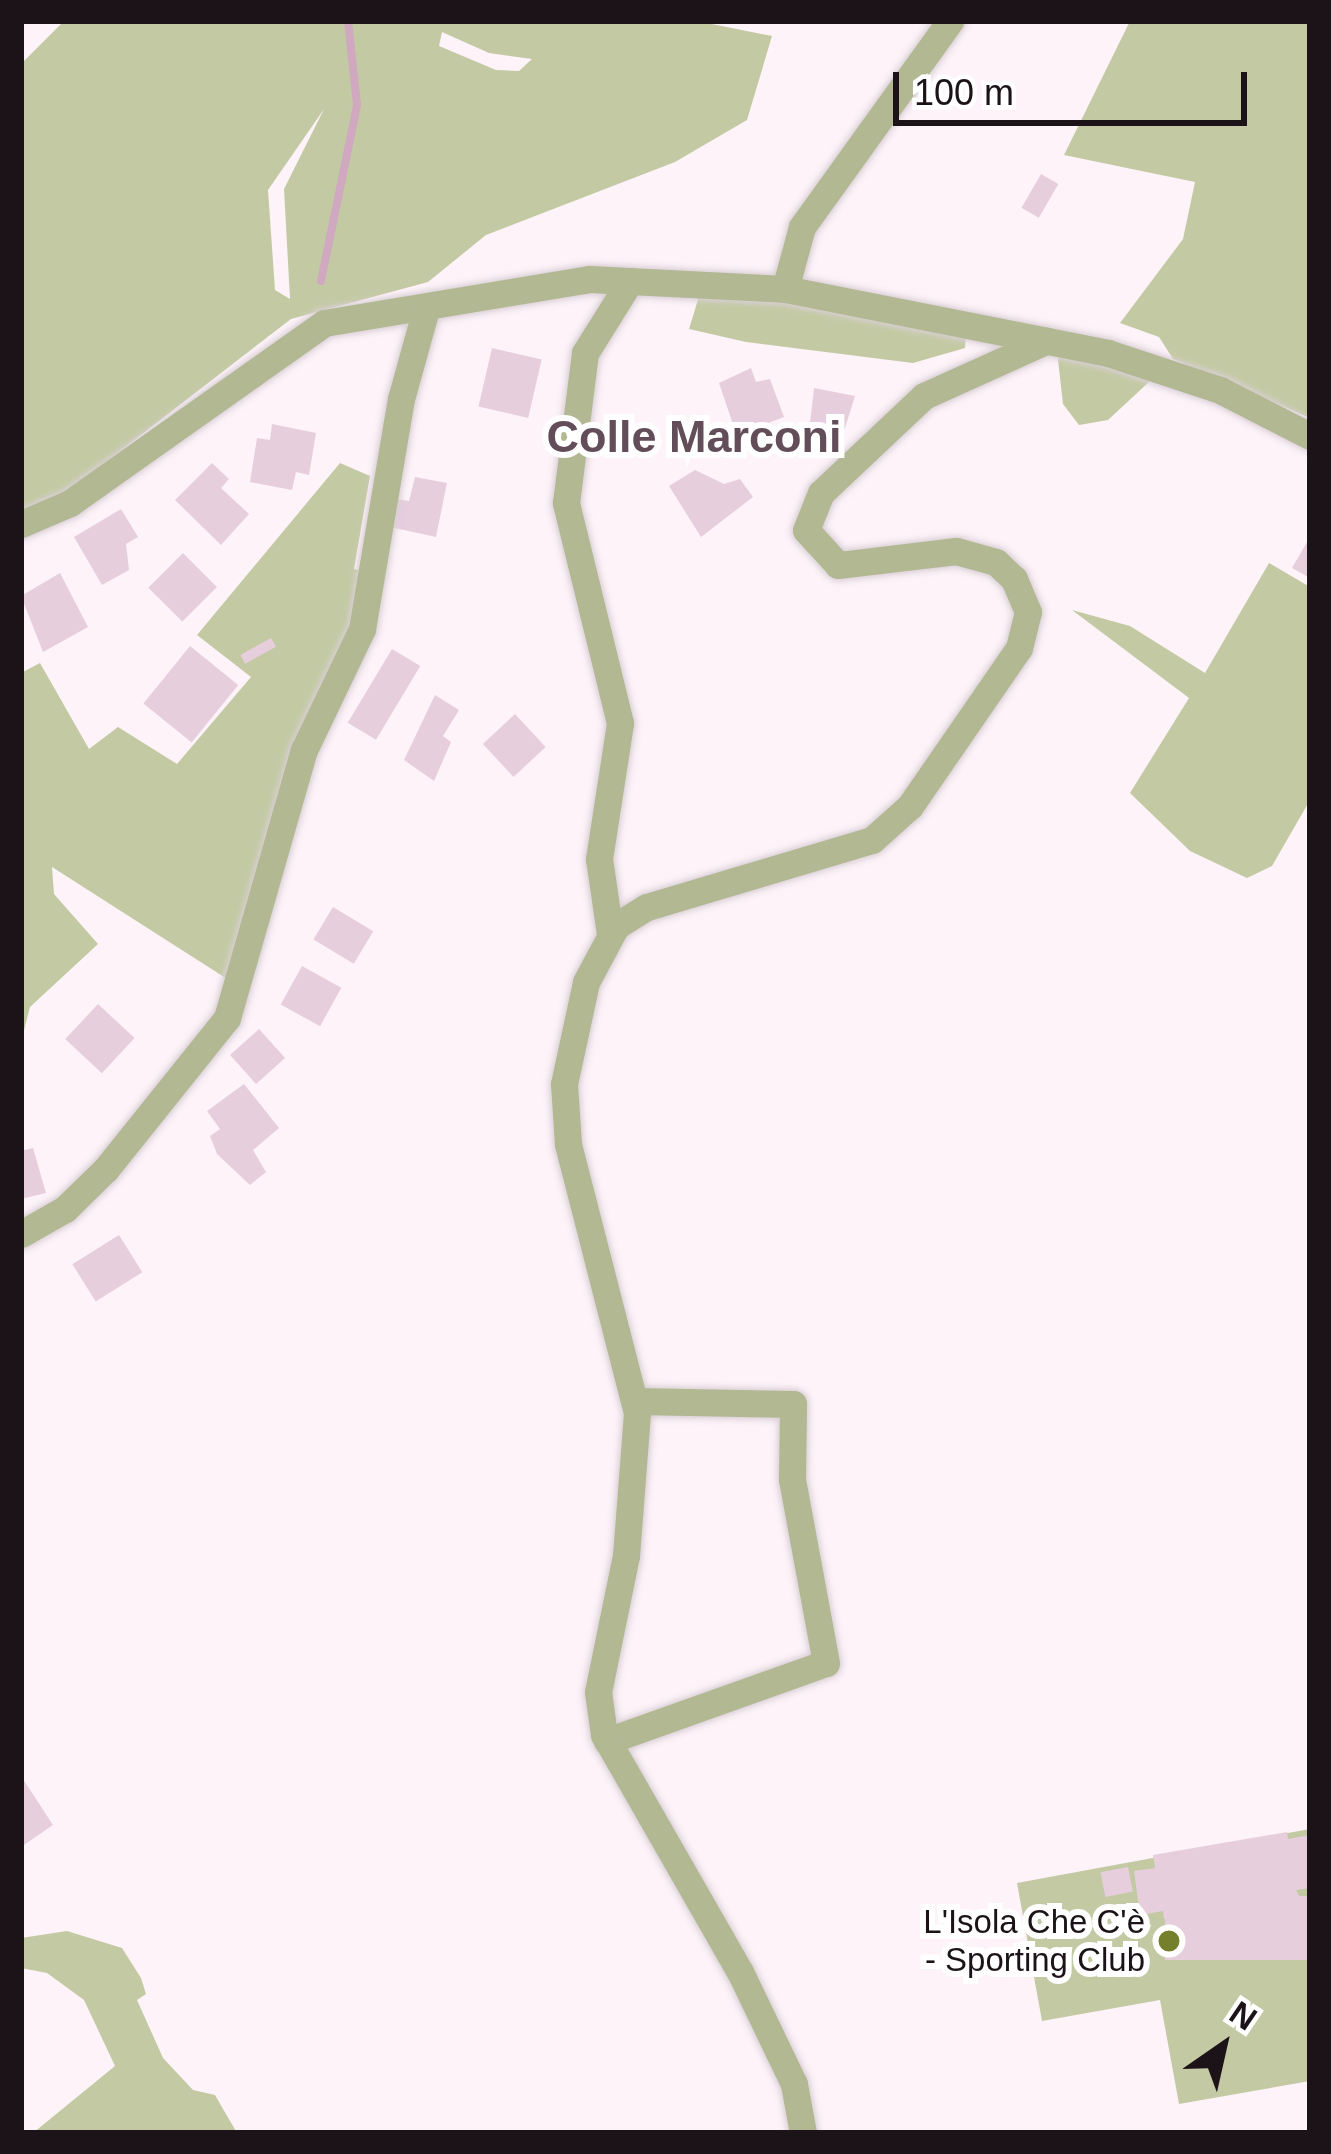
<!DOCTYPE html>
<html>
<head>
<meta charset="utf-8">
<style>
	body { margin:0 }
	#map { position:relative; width:1331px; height:2154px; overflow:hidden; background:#fdf3f9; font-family:Helvetica,sans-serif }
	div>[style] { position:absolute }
	.green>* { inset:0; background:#c3caa3 }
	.stream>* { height:8px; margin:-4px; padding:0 4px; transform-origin:4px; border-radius:4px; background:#d0a8c0 }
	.building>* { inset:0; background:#e7cedd; transform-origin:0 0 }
	.roads { filter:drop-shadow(0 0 3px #d9cfd5) drop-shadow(0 0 3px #d9cfd5) }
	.minor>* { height:27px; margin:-13.5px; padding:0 13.5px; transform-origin:13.5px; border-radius:13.5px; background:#b1b892 }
	.dots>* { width:33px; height:33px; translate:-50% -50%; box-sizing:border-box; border:6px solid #fff; border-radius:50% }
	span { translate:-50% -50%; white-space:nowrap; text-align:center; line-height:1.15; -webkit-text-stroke:12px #fff; paint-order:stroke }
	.poi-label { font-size:33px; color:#1b1318 }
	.right { translate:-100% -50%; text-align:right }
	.district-label { font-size:45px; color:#624d59; font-weight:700 }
	.frame { position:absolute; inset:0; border:24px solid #1b1318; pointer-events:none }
	.north { position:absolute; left:1163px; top:1986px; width:120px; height:120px; -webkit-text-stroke:9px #fff; paint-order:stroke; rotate:34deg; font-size:33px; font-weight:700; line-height:48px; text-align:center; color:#1b1318 }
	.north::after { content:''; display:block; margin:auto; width:42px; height:54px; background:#1b1318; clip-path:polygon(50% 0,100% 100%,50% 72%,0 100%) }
	.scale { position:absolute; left:893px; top:72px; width:354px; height:54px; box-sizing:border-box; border:6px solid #1b1318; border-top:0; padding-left:15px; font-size:36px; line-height:42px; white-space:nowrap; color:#1b1318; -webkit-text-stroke:9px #fff; paint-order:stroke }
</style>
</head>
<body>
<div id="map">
	<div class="green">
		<div style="clip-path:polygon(evenodd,64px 21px,697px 21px,772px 36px,747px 120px,675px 162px,486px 235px,428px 282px,291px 319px,71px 489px,21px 514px,21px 64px,64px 21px,442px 32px,489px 53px,532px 59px,519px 71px,496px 70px,439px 46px,442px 32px,64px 21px,324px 109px,284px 189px,290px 299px,275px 290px,268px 190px,324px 109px)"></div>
		<div style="clip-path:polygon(1130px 21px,1310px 21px,1310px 418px,1173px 359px,1159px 337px,1120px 323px,1183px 239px,1195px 182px,1064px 155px)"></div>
		<div style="clip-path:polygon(700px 293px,834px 305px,966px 333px,965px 348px,913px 363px,746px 342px,689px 329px)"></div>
		<div style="clip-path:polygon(1057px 351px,1101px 358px,1150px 381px,1108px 420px,1079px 425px,1063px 404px)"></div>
		<div style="clip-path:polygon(340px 463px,370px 476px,354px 569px,370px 572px,235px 984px,52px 867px,54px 894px,98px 944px,30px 1007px,21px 1042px,21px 673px,40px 663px,89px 749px,118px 727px,177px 764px,251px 677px,197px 635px)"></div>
		<div style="clip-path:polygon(1269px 563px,1310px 587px,1310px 800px,1272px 866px,1247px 878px,1190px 851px,1130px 793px,1189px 698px,1072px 610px,1130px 626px,1205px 673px)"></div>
		<div style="clip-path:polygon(1310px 1829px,1310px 2081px,1179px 2104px,1160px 2000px,1042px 2021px,1017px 1883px)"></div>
		<div style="clip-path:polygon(67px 1931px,122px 1948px,141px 1978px,146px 1994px,137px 2000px,163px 2058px,193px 2090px,215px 2095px,237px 2133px,33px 2133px,115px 2066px,84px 2000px,47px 1973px,21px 1968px,21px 1938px)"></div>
	</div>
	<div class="stream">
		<div style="left:321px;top:281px;width:180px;rotate:-78.4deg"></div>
		<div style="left:357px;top:105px;width:84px;rotate:-96.1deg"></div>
	</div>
	<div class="building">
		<div style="left:1041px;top:174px;width:20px;height:39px;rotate:30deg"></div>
		<div style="left:492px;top:348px;width:51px;height:60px;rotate:13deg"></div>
		<div style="clip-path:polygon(751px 368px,756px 382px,770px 379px,784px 417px,768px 423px,772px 432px,739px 442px,719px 383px)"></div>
		<div style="clip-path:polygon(814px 388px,855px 396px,840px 444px,808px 441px)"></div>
		<div style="clip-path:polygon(272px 424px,316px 433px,309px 475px,296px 472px,292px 490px,250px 482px,257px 438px,270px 440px)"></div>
		<div style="clip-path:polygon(212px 463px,229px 479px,221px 488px,249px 514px,221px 545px,175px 500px)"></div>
		<div style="clip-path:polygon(695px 470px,724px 484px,740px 479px,753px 497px,701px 537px,669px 486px)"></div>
		<div style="clip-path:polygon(415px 477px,447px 483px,436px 537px,390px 527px,396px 499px,409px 501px)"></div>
		<div style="clip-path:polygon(121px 509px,138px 537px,126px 544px,129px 570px,102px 585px,74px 537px)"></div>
		<div style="clip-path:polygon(1310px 537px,1310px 578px,1292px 568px)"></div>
		<div style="left:183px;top:553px;width:48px;height:49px;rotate:45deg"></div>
		<div style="clip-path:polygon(60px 573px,88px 627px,43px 652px,21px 596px)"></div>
		<div style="left:271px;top:638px;width:10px;height:35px;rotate:61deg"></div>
		<div style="left:190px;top:646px;width:62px;height:74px;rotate:39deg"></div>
		<div style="left:392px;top:649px;width:33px;height:86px;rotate:31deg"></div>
		<div style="clip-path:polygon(435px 695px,459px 710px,443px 736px,451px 742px,434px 781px,404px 760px)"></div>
		<div style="left:515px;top:714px;width:45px;height:44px;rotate:47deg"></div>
		<div style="left:333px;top:907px;width:47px;height:38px;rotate:31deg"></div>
		<div style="left:302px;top:966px;width:45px;height:44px;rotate:29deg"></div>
		<div style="left:98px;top:1004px;width:50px;height:48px;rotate:43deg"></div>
		<div style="left:259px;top:1029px;width:39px;height:39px;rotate:48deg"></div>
		<div style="clip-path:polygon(244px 1084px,279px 1128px,253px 1150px,266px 1172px,250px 1185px,217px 1154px,210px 1136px,220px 1129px,207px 1111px)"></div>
		<div style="clip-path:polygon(33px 1148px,46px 1193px,21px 1199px,21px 1151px)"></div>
		<div style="left:119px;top:1235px;width:44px;height:55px;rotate:58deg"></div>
		<div style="clip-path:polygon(21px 1776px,53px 1825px,21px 1847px)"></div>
		<div style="clip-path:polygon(1287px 1832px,1288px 1839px,1310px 1835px,1310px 1888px,1296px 1890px,1299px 1896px,1164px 1919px,1163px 1911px,1140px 1915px,1134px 1871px,1155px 1868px,1153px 1855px)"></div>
		<div style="left:1128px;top:1867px;width:25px;height:28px;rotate:79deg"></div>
		<div style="left:1310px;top:1896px;width:64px;height:145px;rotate:90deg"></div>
	</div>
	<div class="roads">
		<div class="minor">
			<div style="left:785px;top:289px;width:64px;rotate:-74.7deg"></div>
			<div style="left:802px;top:227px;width:254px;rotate:-54.3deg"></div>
			<div style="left:21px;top:524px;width:53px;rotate:-23.2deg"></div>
			<div style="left:70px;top:503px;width:311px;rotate:-35.3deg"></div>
			<div style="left:324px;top:323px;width:270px;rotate:-9.4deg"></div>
			<div style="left:590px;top:279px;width:195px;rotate:2.9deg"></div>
			<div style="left:785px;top:289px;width:329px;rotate:11.2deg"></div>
			<div style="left:1108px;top:353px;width:118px;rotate:18.3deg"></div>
			<div style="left:1220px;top:390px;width:101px;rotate:27.1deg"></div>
			<div style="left:610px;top:934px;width:76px;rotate:-98.3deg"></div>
			<div style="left:599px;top:859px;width:138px;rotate:-81.2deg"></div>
			<div style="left:620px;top:723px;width:227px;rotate:-103.8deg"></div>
			<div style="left:566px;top:503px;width:151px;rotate:-82.8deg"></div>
			<div style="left:585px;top:353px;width:85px;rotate:-58deg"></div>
			<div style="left:21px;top:1234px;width:51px;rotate:-29.6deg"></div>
			<div style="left:65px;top:1209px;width:57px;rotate:-44.3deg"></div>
			<div style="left:106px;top:1169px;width:193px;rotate:-51.3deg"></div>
			<div style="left:227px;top:1018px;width:279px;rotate:-74deg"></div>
			<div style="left:304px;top:750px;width:134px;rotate:-64.4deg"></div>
			<div style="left:362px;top:629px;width:233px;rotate:-80.4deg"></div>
			<div style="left:401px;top:399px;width:93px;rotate:-74.5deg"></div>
			<div style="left:607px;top:1741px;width:232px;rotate:-19.6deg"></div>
			<div style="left:826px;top:1663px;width:187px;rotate:-100.5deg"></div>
			<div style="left:792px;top:1479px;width:75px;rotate:-89.2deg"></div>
			<div style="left:793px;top:1404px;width:158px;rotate:-178.9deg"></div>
			<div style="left:803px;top:2133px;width:50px;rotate:-100.4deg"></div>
			<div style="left:794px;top:2084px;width:124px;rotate:-115.7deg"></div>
			<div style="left:740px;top:1972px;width:273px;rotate:-119.8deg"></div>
			<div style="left:604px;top:1735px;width:43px;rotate:-97.9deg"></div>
			<div style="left:598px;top:1692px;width:139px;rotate:-78.4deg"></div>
			<div style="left:626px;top:1556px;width:143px;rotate:-85.6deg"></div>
			<div style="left:637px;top:1413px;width:278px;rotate:-104.4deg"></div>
			<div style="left:568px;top:1144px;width:60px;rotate:-93.8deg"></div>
			<div style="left:564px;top:1084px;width:104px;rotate:-77.8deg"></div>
			<div style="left:586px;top:982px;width:64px;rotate:-61.8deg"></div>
			<div style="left:616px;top:926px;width:36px;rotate:-32deg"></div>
			<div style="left:647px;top:907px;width:235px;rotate:-16.6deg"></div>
			<div style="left:872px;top:840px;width:51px;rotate:-41.8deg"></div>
			<div style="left:910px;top:806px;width:192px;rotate:-55.4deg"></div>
			<div style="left:1019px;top:648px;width:37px;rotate:-76deg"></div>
			<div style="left:1028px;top:612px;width:36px;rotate:-113deg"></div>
			<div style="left:1014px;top:579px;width:25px;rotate:-137deg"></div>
			<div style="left:996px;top:562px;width:41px;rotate:-164.6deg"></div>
			<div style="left:956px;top:551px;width:119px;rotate:173.2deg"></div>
			<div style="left:838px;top:565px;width:47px;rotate:-132.4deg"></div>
			<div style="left:806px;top:530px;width:40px;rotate:-68deg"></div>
			<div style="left:821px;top:493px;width:141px;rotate:-43.3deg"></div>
			<div style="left:924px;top:396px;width:134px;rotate:-24.3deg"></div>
		</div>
	</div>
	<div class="dots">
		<div style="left:1169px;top:1941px;background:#74802c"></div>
	</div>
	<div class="poi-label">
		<span class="right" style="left:1145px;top:1941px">L'Isola Che C'è<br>- Sporting Club</span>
	</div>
	<div class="district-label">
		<span style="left:694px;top:437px">Colle Marconi</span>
	</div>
	<div class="frame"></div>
	<div class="north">N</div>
	<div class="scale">100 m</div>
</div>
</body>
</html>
